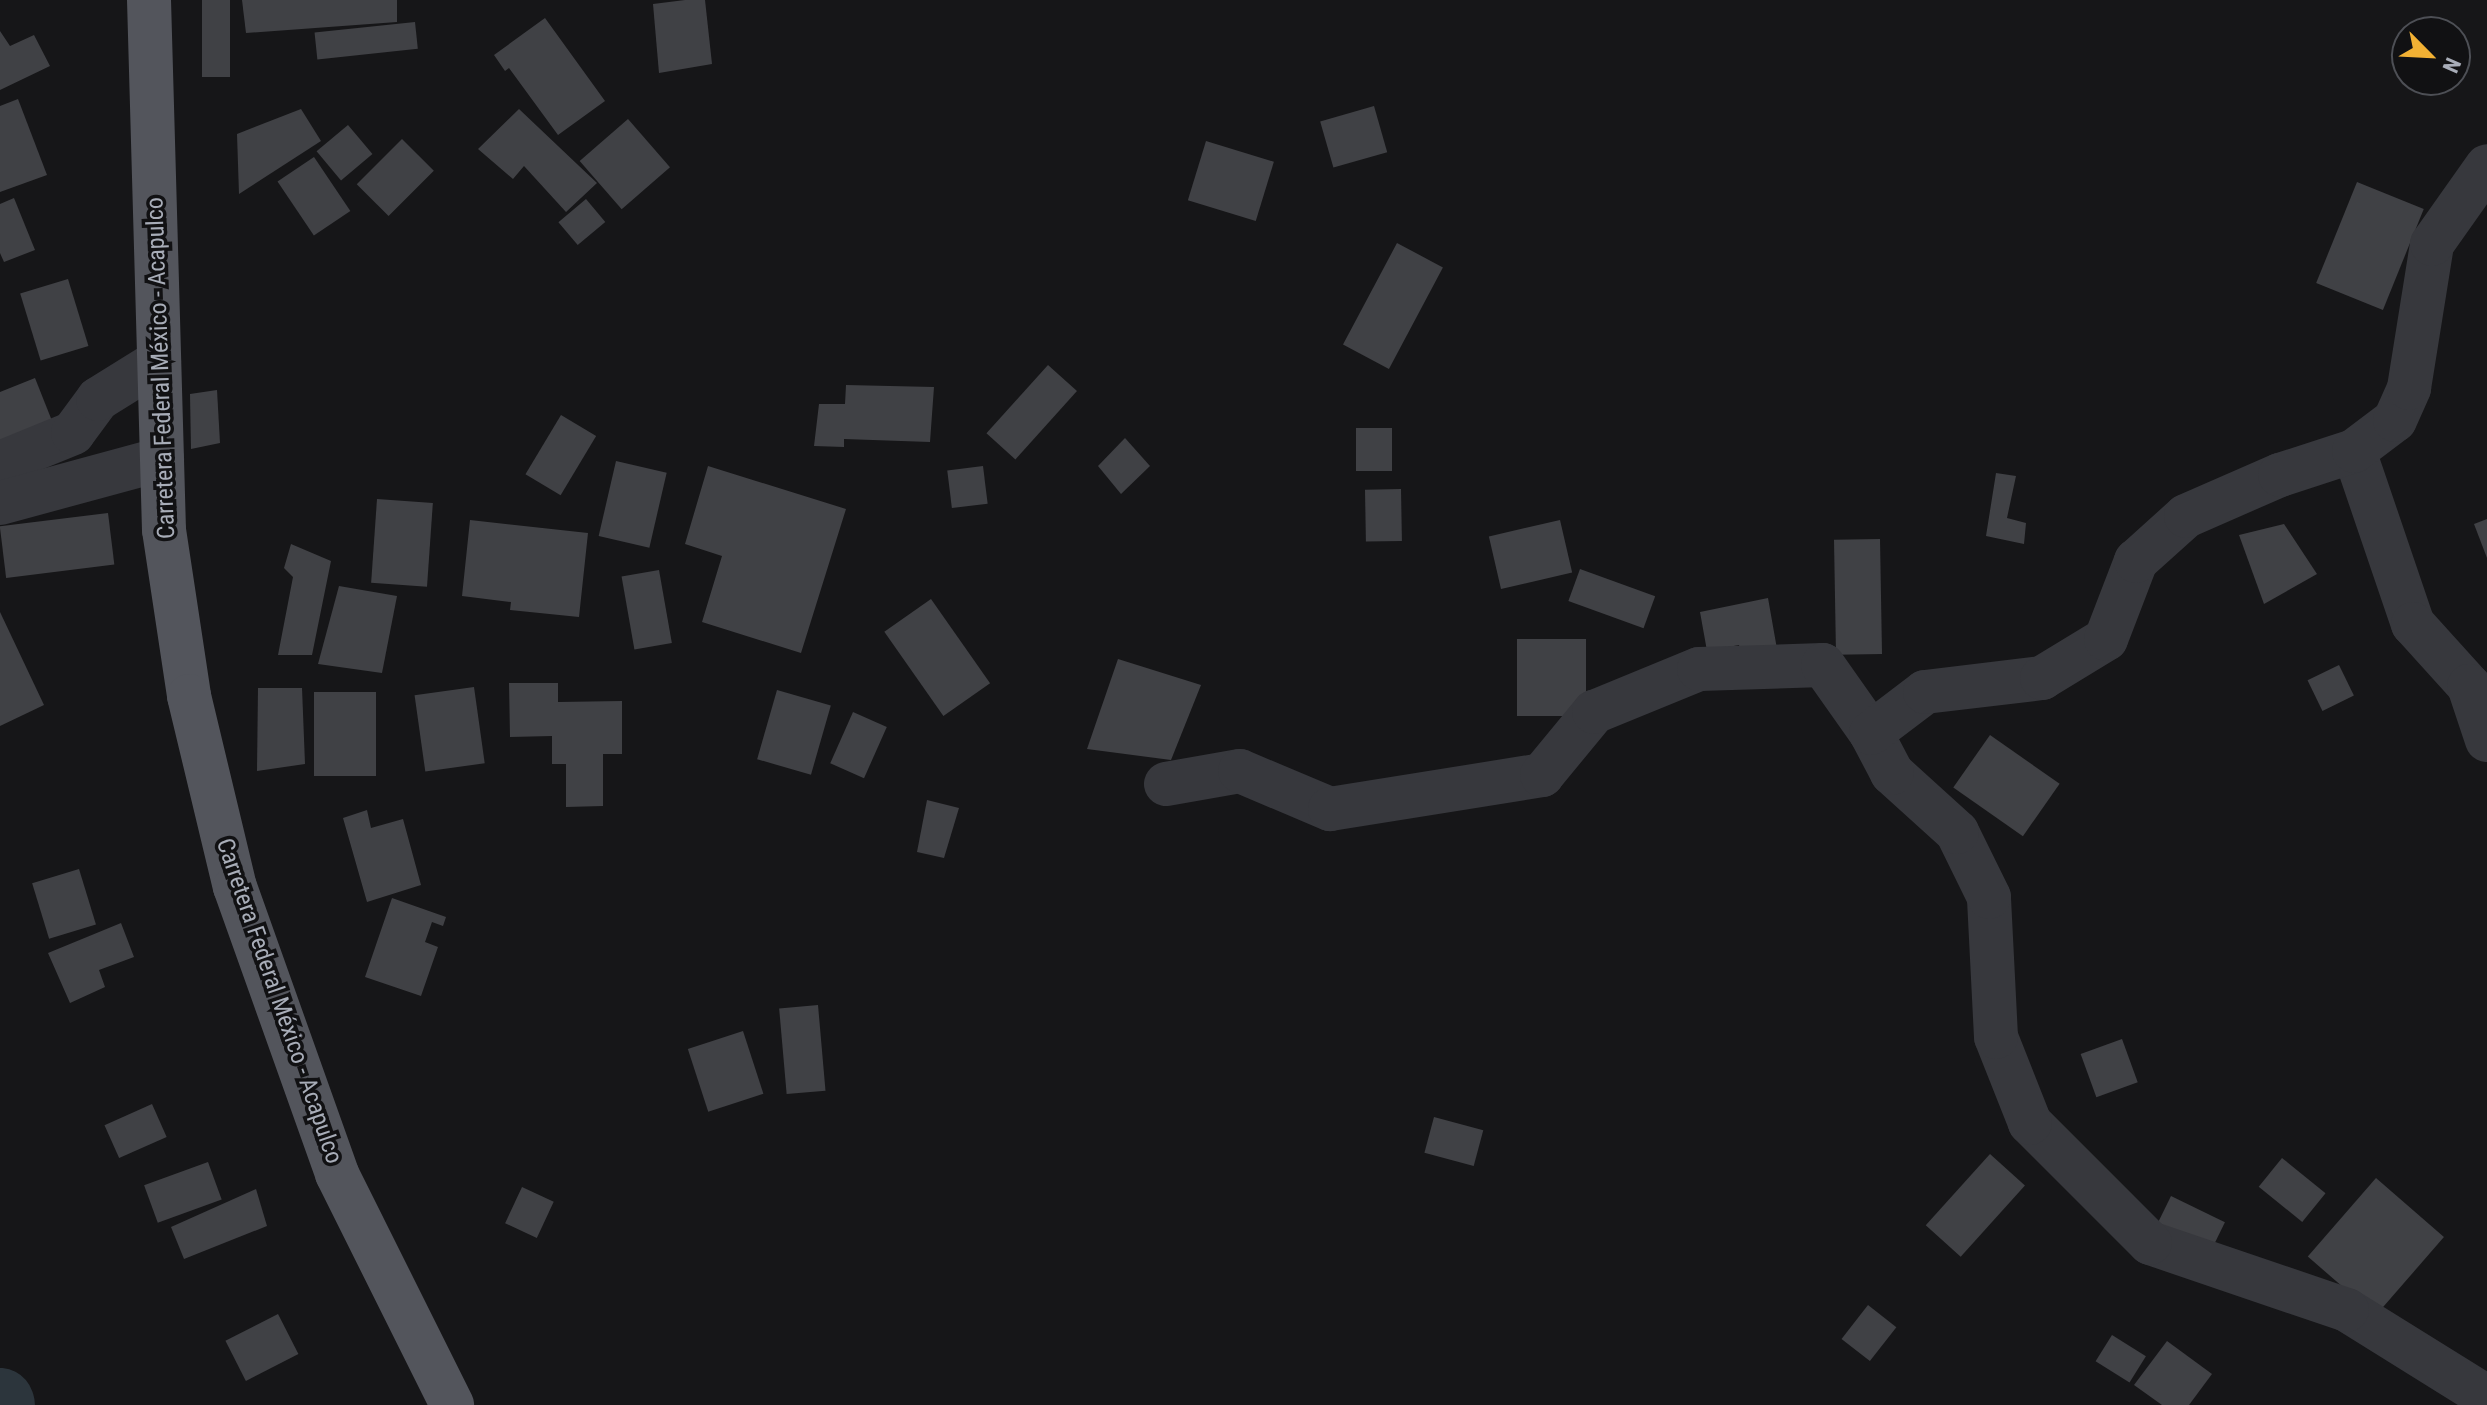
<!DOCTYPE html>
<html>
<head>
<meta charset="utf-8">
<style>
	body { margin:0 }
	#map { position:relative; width:2487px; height:1405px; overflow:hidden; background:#161618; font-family:"Roboto Condensed",sans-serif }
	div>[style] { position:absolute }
	.river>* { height:68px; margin:-34px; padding:0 34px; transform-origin:34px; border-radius:34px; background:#2c353c }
	.building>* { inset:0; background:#404145; transform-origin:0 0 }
	.minor>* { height:44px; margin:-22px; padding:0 22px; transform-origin:22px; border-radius:22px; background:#37383d }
	.major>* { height:44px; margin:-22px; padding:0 22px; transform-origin:22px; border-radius:22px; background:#53555c }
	span { translate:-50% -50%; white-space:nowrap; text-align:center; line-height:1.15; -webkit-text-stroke:7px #111113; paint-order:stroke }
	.street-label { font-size:24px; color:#a8adb8 }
	.north { position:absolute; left:2391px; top:16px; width:80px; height:80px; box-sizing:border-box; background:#111113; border:2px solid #4d4f55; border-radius:50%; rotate:114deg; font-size:22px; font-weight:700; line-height:32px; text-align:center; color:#a8adb8 }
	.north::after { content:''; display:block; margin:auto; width:28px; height:36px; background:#f2b134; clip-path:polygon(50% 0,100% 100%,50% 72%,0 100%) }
</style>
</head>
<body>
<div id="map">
	<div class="river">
		<div style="left:0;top:1402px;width:3px;rotate:72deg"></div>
	</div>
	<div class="building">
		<div style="left:202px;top:0;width:28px;height:77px"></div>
		<div style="clip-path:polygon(242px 0,397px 0,397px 22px,246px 33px)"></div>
		<div style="clip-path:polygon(685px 0,705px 0,712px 64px,659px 73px,653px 4px)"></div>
		<div style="clip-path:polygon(545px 18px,605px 101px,558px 135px,509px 68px,505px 71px,494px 55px)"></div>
		<div style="left:415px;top:22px;width:27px;height:101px;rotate:84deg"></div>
		<div style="clip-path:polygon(0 31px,10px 46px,34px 35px,50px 66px,0 90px)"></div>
		<div style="clip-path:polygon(18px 99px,47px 175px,0 192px,0 106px)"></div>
		<div style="left:1374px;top:106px;width:48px;height:56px;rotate:74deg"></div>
		<div style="clip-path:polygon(301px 109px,321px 141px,239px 194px,237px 134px)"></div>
		<div style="clip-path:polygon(519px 109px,597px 183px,566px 212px,524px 166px,513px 179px,478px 149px)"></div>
		<div style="left:628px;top:119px;width:64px;height:64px;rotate:49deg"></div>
		<div style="left:348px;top:125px;width:38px;height:41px;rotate:50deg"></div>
		<div style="left:402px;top:139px;width:45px;height:64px;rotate:45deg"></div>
		<div style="left:1206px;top:141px;width:71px;height:62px;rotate:17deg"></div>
		<div style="left:314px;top:157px;width:65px;height:44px;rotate:56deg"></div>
		<div style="left:2357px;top:182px;width:72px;height:109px;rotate:22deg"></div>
		<div style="clip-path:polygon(14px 198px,35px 250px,4px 262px,0 253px,0 204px)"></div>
		<div style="left:586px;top:199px;width:30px;height:36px;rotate:50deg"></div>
		<div style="left:1397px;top:243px;width:52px;height:115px;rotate:28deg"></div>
		<div style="left:68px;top:279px;width:70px;height:50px;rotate:73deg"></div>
		<div style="left:1048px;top:365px;width:39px;height:92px;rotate:42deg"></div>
		<div style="clip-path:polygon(35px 378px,56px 431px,0 454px,0 392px)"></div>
		<div style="clip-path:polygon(846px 385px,934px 387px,930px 442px,844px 439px,844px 447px,814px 446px,819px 404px,845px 404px)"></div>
		<div style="clip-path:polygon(217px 390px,220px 443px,191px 449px,190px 394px)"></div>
		<div style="left:561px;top:415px;width:41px;height:69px;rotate:31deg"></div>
		<div style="left:1356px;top:428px;width:36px;height:43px"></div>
		<div style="clip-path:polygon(1125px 438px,1150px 466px,1121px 494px,1098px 466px)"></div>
		<div style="left:616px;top:461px;width:52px;height:77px;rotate:13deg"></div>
		<div style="clip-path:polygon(708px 466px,846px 509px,801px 653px,702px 622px,722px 556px,685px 544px)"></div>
		<div style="left:983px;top:466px;width:38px;height:36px;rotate:83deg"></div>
		<div style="clip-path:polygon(1996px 473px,2016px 476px,2007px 518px,2026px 523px,2024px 544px,1986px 536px)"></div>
		<div style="left:1401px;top:489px;width:52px;height:36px;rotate:89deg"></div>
		<div style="left:377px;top:499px;width:56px;height:84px;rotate:4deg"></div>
		<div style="left:108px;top:513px;width:52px;height:109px;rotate:83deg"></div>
		<div style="clip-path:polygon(2487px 519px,2487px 558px,2474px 524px)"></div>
		<div style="clip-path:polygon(470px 520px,588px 533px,579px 617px,510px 610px,511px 602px,462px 596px)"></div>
		<div style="left:1560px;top:520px;width:54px;height:73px;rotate:77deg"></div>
		<div style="clip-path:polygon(2284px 524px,2317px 574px,2264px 604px,2239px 535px)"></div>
		<div style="left:1880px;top:539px;width:115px;height:46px;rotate:89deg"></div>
		<div style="clip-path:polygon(291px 544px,331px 561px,312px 655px,278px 655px,293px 577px,284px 568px)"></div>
		<div style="left:1580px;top:569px;width:80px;height:34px;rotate:20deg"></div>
		<div style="left:659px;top:570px;width:74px;height:38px;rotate:80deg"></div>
		<div style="clip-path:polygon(339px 586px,397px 596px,382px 673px,318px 664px)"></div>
		<div style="clip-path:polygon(1768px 598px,1777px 649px,1741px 656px,1739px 645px,1707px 651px,1700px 612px)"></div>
		<div style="left:931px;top:599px;width:103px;height:57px;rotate:55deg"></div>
		<div style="clip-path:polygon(0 612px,44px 705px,0 726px)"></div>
		<div style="left:1517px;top:639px;width:69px;height:77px"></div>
		<div style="clip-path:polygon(1118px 659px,1201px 685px,1171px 760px,1087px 749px)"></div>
		<div style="left:2339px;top:665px;width:34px;height:35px;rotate:64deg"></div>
		<div style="clip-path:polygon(509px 683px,558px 683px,558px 702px,622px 701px,622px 754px,603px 754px,603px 806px,566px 807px,566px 764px,552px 764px,552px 736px,510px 737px)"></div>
		<div style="left:474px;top:687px;width:77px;height:60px;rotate:82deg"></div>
		<div style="clip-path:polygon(258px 688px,302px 688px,305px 764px,257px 771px)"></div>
		<div style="left:777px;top:690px;width:56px;height:72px;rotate:16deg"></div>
		<div style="left:376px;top:692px;width:84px;height:62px;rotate:90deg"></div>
		<div style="left:853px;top:712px;width:37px;height:56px;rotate:24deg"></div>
		<div style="left:1990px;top:735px;width:85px;height:64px;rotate:35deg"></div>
		<div style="clip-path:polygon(927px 800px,959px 808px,944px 858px,917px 852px)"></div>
		<div style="clip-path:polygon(367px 810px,371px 828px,403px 819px,421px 885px,367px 902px,343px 818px)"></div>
		<div style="left:79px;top:869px;width:58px;height:49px;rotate:73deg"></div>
		<div style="clip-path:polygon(392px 898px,446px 917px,443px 926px,432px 922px,425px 942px,438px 947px,421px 996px,365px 977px)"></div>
		<div style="clip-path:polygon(121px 923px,134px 957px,99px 970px,105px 987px,70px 1003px,48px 953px)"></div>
		<div style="left:818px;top:1005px;width:86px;height:39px;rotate:85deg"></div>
		<div style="left:743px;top:1031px;width:66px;height:58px;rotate:72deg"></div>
		<div style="left:2122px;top:1039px;width:46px;height:44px;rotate:70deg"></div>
		<div style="left:152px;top:1104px;width:36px;height:52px;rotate:66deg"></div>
		<div style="left:1434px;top:1117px;width:51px;height:37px;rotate:15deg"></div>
		<div style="left:1990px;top:1154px;width:47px;height:96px;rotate:42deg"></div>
		<div style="left:2282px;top:1158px;width:56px;height:37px;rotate:39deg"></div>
		<div style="left:208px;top:1162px;width:40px;height:68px;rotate:70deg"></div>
		<div style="left:2376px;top:1178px;width:90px;height:104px;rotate:41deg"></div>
		<div style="left:522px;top:1187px;width:35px;height:40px;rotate:25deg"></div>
		<div style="clip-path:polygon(256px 1189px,267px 1226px,184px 1259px,171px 1227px)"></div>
		<div style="left:2171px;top:1196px;width:60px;height:34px;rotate:26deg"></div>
		<div style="left:1868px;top:1305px;width:36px;height:43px;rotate:38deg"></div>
		<div style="left:278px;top:1314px;width:45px;height:59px;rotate:63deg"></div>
		<div style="left:2112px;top:1335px;width:40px;height:31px;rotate:32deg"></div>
		<div style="clip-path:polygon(2167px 1341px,2212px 1374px,2189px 1405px,2162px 1405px,2134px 1385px)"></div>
	</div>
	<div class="minor">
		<div style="left:2354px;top:451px;width:183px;rotate:71.2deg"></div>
		<div style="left:2413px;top:624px;width:84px;rotate:47.9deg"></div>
		<div style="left:2469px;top:686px;width:57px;rotate:71.6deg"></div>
		<div style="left:0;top:463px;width:79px;rotate:-22.3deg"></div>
		<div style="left:73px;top:433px;width:42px;rotate:-53.7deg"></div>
		<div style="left:98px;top:399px;width:72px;rotate:-31.9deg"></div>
		<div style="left:0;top:503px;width:168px;rotate:-15.2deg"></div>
		<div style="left:1166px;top:784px;width:75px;rotate:-10deg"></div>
		<div style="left:1240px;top:771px;width:98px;rotate:22.9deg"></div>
		<div style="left:1330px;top:809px;width:215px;rotate:-9.1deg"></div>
		<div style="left:1542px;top:775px;width:82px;rotate:-50.5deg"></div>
		<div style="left:1594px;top:712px;width:113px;rotate:-22.3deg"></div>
		<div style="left:1699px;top:669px;width:124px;rotate:-1.8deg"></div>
		<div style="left:1823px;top:665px;width:83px;rotate:54.8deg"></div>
		<div style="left:2487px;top:1405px;width:17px;rotate:-126deg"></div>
		<div style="left:2477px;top:1391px;width:153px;rotate:-148.1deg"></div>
		<div style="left:2347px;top:1310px;width:208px;rotate:-161.2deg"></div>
		<div style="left:2150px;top:1243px;width:170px;rotate:-135deg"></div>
		<div style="left:2030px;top:1123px;width:92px;rotate:-111.6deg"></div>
		<div style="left:1996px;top:1037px;width:140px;rotate:-92.9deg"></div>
		<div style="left:1989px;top:897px;width:72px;rotate:-116.2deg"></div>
		<div style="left:1957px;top:832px;width:88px;rotate:-137.8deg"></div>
		<div style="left:1892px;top:773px;width:45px;rotate:-117.7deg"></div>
		<div style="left:1871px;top:733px;width:68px;rotate:-37.2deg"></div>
		<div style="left:1925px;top:692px;width:118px;rotate:-6.8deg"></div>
		<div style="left:2042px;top:678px;width:75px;rotate:-31.4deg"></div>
		<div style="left:2106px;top:639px;width:84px;rotate:-69deg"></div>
		<div style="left:2136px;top:561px;width:67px;rotate:-42deg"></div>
		<div style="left:2186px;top:516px;width:103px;rotate:-23.6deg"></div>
		<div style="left:2280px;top:475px;width:78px;rotate:-18deg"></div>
		<div style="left:2354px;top:451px;width:51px;rotate:-37.1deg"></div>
		<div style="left:2395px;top:420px;width:35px;rotate:-66deg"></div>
		<div style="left:2409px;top:388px;width:146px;rotate:-80.9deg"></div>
		<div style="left:2432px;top:244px;width:95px;rotate:-54.8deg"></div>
	</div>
	<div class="major">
		<div style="left:149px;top:0;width:530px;rotate:88.38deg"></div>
		<div style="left:164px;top:530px;width:168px;rotate:81.4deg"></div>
		<div style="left:189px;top:696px;width:196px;rotate:76.5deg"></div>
		<div style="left:235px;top:887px;width:305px;rotate:70.4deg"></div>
		<div style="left:337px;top:1174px;width:258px;rotate:63.5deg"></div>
	</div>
	<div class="street-label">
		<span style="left:161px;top:368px;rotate:-92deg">Carretera Federal México - Acapulco</span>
		<span style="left:279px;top:1001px;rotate:71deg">Carretera Federal México - Acapulco</span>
	</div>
	<div class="north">N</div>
</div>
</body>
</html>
